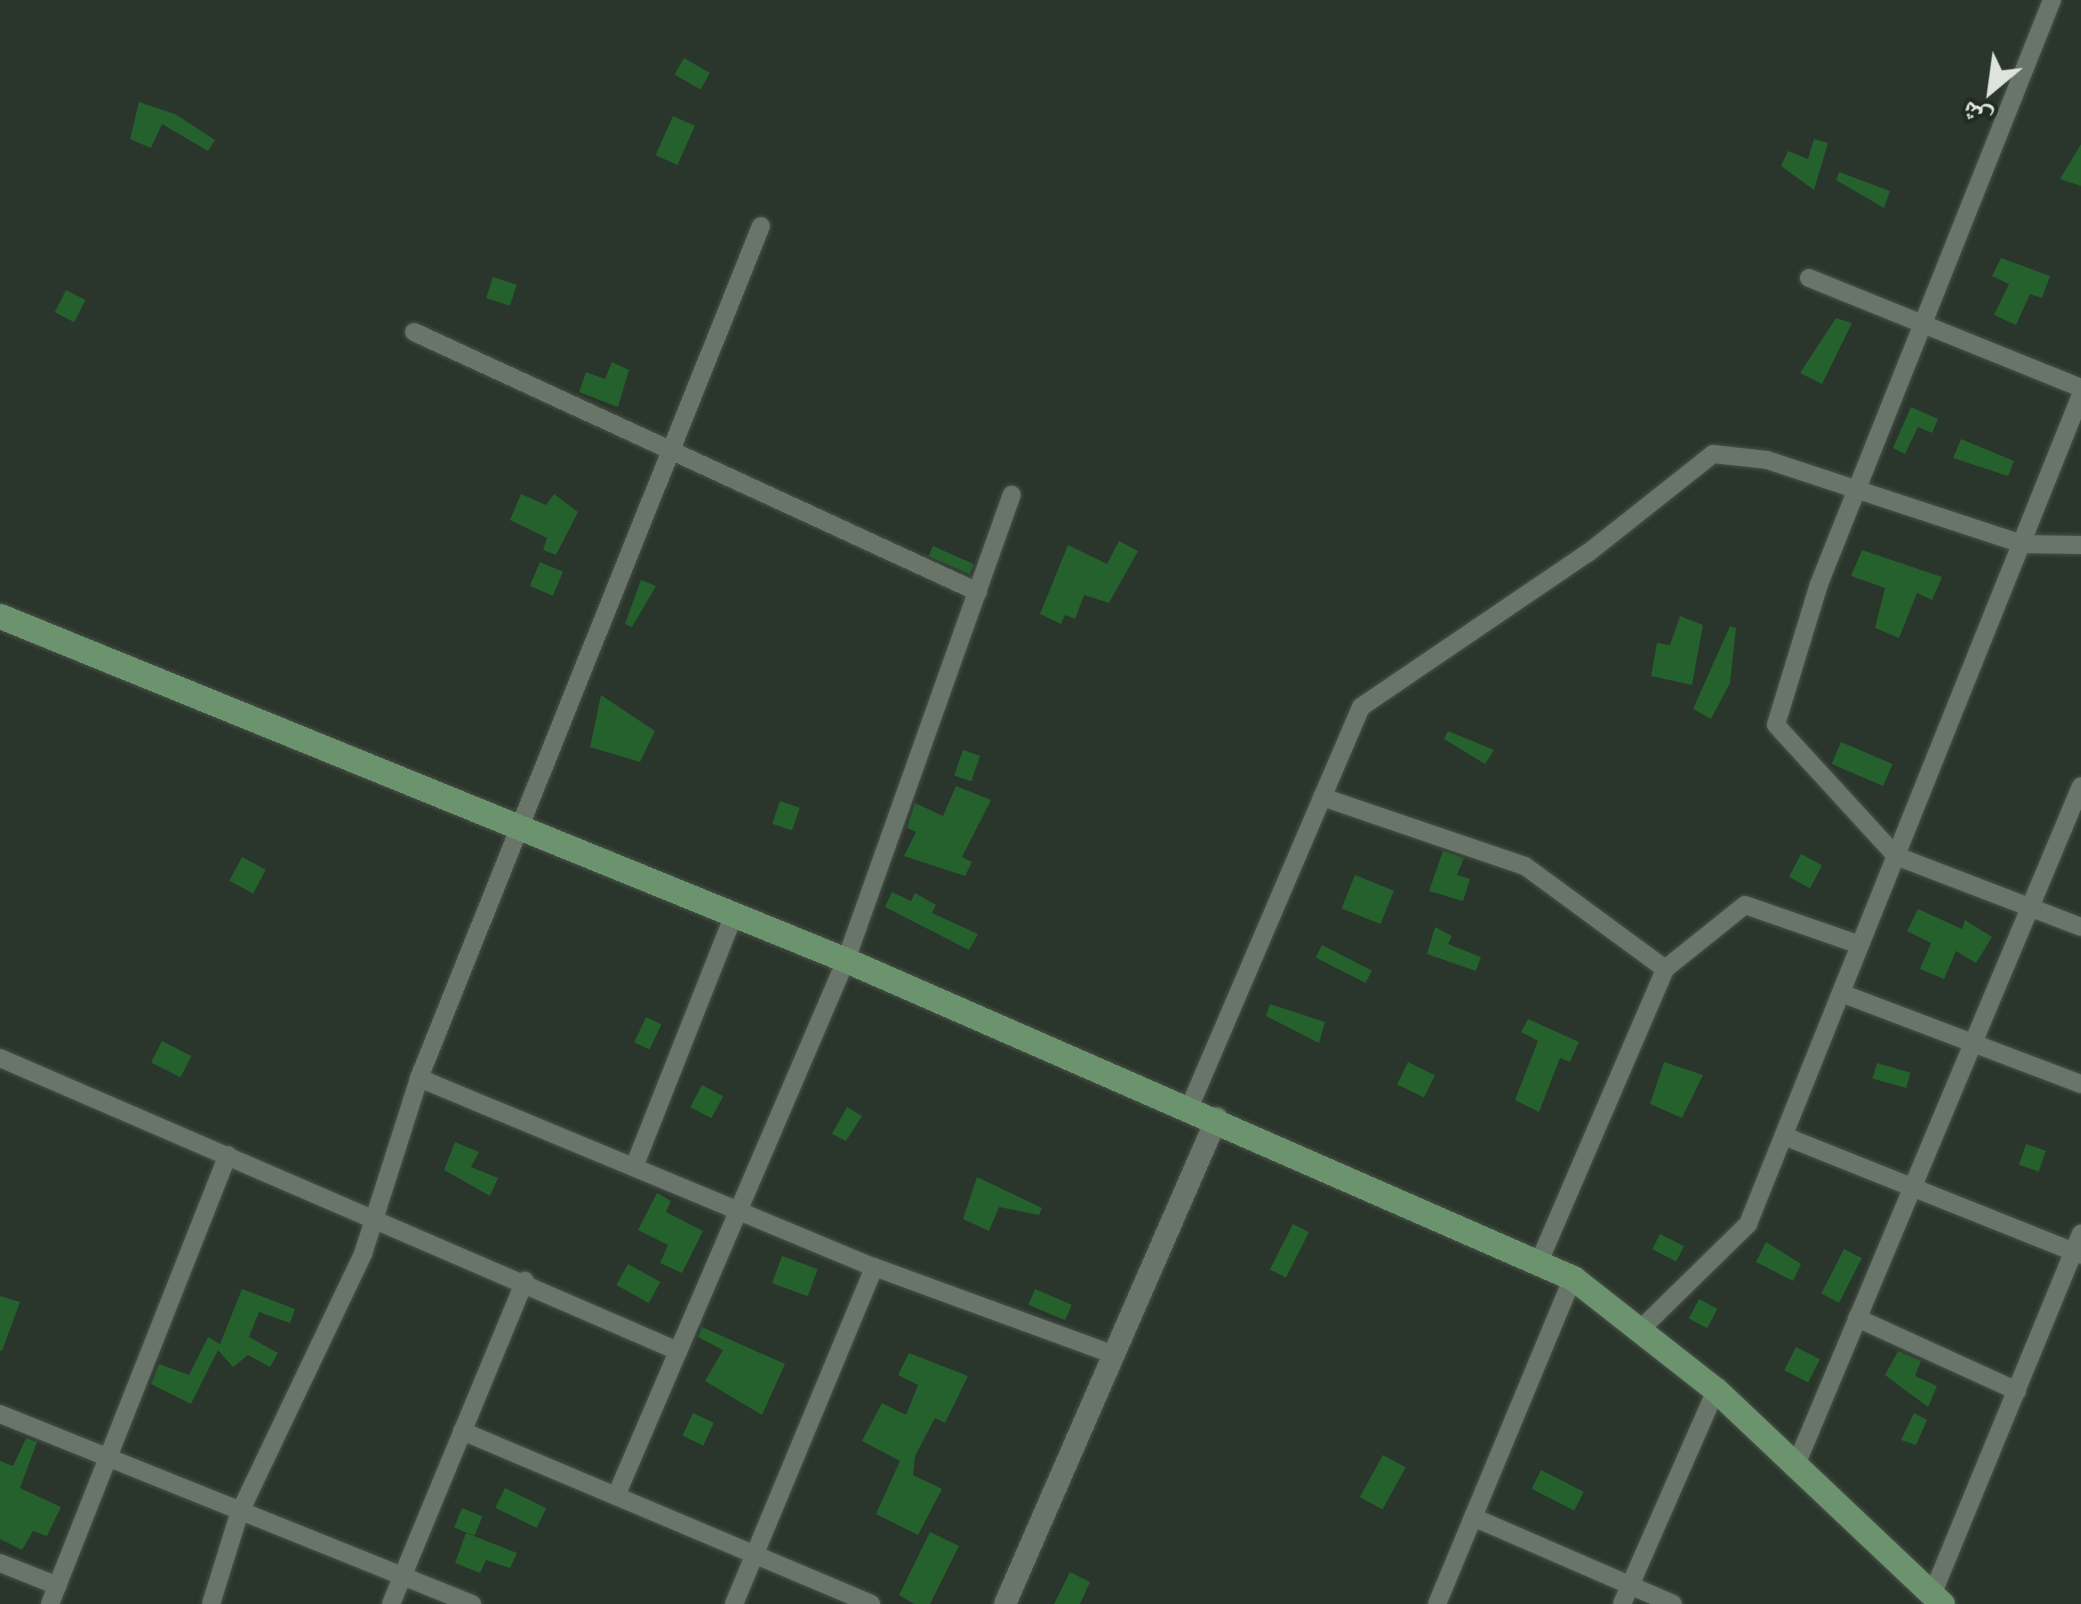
<!DOCTYPE html>
<html>
<head>
<meta charset="utf-8">
<style>
	body { margin:0 }
	#map { position:relative; width:2081px; height:1604px; overflow:hidden; background:#2a352b; font-family:"IBM Plex Sans","Noto Naskh Arabic",sans-serif }
	div>[style] { position:absolute }
	.building>* { inset:0; background:#25612d; transform-origin:0 0 }
	.roads { filter:drop-shadow(0 0 2px #485148) drop-shadow(0 0 2px #485148) }
	.minor>* { height:18px; margin:-9px; padding:0 9px; transform-origin:9px; border-radius:9px; background:#697569 }
	.tertiary>* { height:22px; margin:-11px; padding:0 11px; transform-origin:11px; border-radius:11px; background:#697569 }
	.secondary>* { height:25px; margin:-12.5px; padding:0 12.5px; transform-origin:12.5px; border-radius:12.5px; background:#6a936e }
	span { translate:-50% -50%; white-space:nowrap; text-align:center; line-height:1.15; -webkit-text-stroke:10px #212b21; paint-order:stroke }
	.north { position:absolute; left:1941px; top:40px; width:100px; height:100px; -webkit-text-stroke:8px #212b21; paint-order:stroke; rotate:209deg; font-size:28px; font-weight:700; line-height:40px; text-align:center; color:#dde4de }
	.north::after { content:''; display:block; margin:auto; width:35px; height:45px; background:#dde4de; clip-path:polygon(50% 0,100% 100%,50% 72%,0 100%) }
</style>
</head>
<body>
<div id="map">
	<div class="building">
		<div style="left:684px;top:58px;width:30px;height:19px;rotate:30deg"></div>
		<div style="clip-path:polygon(139px 102px,175px 114px,215px 140px,208px 151px,162px 124px,151px 148px,130px 139px)"></div>
		<div style="left:673px;top:116px;width:24px;height:43px;rotate:24deg"></div>
		<div style="clip-path:polygon(1814px 139px,1828px 143px,1814px 190px,1781px 166px,1788px 151px,1808px 159px)"></div>
		<div style="clip-path:polygon(2081px 144px,2081px 186px,2060px 179px)"></div>
		<div style="clip-path:polygon(1839px 172px,1890px 191px,1884px 208px,1836px 180px)"></div>
		<div style="clip-path:polygon(2001px 258px,2050px 276px,2042px 298px,2030px 294px,2016px 325px,1994px 315px,2009px 284px,1992px 276px)"></div>
		<div style="left:493px;top:277px;width:25px;height:22px;rotate:18deg"></div>
		<div style="left:66px;top:290px;width:22px;height:25px;rotate:27deg"></div>
		<div style="clip-path:polygon(1836px 318px,1852px 323px,1822px 384px,1800px 373px)"></div>
		<div style="clip-path:polygon(612px 362px,629px 370px,618px 407px,579px 392px,586px 372px,605px 379px)"></div>
		<div style="clip-path:polygon(1911px 407px,1938px 419px,1932px 433px,1918px 427px,1905px 454px,1893px 448px)"></div>
		<div style="clip-path:polygon(1961px 439px,2014px 461px,2008px 476px,1953px 458px)"></div>
		<div style="clip-path:polygon(521px 494px,546px 505px,554px 494px,578px 512px,556px 555px,543px 550px,547px 538px,510px 520px)"></div>
		<div style="clip-path:polygon(1119px 541px,1138px 551px,1109px 603px,1084px 595px,1075px 619px,1065px 615px,1061px 624px,1040px 614px,1068px 545px,1107px 564px)"></div>
		<div style="left:933px;top:546px;width:45px;height:11px;rotate:24deg"></div>
		<div style="clip-path:polygon(1862px 550px,1942px 577px,1932px 600px,1917px 593px,1899px 638px,1875px 628px,1885px 588px,1851px 576px)"></div>
		<div style="left:540px;top:562px;width:25px;height:26px;rotate:23deg"></div>
		<div style="clip-path:polygon(641px 580px,656px 586px,632px 627px,625px 624px)"></div>
		<div style="clip-path:polygon(1680px 616px,1703px 625px,1692px 685px,1651px 676px,1657px 643px,1670px 645px)"></div>
		<div style="clip-path:polygon(1730px 626px,1736px 628px,1730px 683px,1711px 719px,1693px 709px)"></div>
		<div style="clip-path:polygon(601px 695px,655px 731px,640px 762px,590px 747px)"></div>
		<div style="clip-path:polygon(1448px 731px,1494px 750px,1485px 764px,1444px 739px)"></div>
		<div style="left:1841px;top:742px;width:56px;height:24px;rotate:23deg"></div>
		<div style="left:963px;top:750px;width:18px;height:27px;rotate:19deg"></div>
		<div style="clip-path:polygon(956px 786px,991px 800px,962px 857px,972px 862px,965px 876px,904px 856px,916px 832px,907px 828px,915px 803px,943px 816px)"></div>
		<div style="left:780px;top:801px;width:21px;height:24px;rotate:19deg"></div>
		<div style="clip-path:polygon(1443px 851px,1464px 858px,1457px 875px,1470px 879px,1463px 901px,1429px 891px)"></div>
		<div style="left:1801px;top:854px;width:24px;height:26px;rotate:28deg"></div>
		<div style="left:242px;top:857px;width:27px;height:27px;rotate:28deg"></div>
		<div style="left:1355px;top:875px;width:42px;height:36px;rotate:22deg"></div>
		<div style="clip-path:polygon(892px 892px,911px 901px,915px 893px,936px 905px,932px 913px,978px 934px,969px 950px,885px 907px)"></div>
		<div style="clip-path:polygon(1918px 909px,1962px 929px,1965px 920px,1992px 937px,1976px 963px,1956px 951px,1944px 979px,1920px 969px,1931px 943px,1907px 931px)"></div>
		<div style="clip-path:polygon(1435px 927px,1452px 936px,1448px 944px,1481px 957px,1476px 971px,1427px 954px)"></div>
		<div style="left:1322px;top:945px;width:56px;height:14px;rotate:27deg"></div>
		<div style="clip-path:polygon(1270px 1004px,1325px 1022px,1319px 1043px,1266px 1016px)"></div>
		<div style="left:646px;top:1017px;width:17px;height:28px;rotate:25deg"></div>
		<div style="clip-path:polygon(1528px 1019px,1579px 1042px,1570px 1062px,1560px 1058px,1539px 1112px,1515px 1100px,1538px 1041px,1521px 1032px)"></div>
		<div style="left:162px;top:1041px;width:33px;height:24px;rotate:27deg"></div>
		<div style="left:1408px;top:1062px;width:30px;height:25px;rotate:26deg"></div>
		<div style="clip-path:polygon(1664px 1062px,1703px 1075px,1682px 1118px,1650px 1104px)"></div>
		<div style="left:1877px;top:1063px;width:35px;height:16px;rotate:16deg"></div>
		<div style="left:702px;top:1085px;width:24px;height:25px;rotate:28deg"></div>
		<div style="clip-path:polygon(847px 1107px,862px 1116px,846px 1141px,832px 1134px)"></div>
		<div style="clip-path:polygon(455px 1142px,479px 1152px,471px 1167px,498px 1178px,490px 1196px,444px 1170px)"></div>
		<div style="left:2026px;top:1144px;width:21px;height:22px;rotate:19deg"></div>
		<div style="clip-path:polygon(977px 1177px,1042px 1208px,1039px 1215px,999px 1207px,989px 1231px,963px 1219px)"></div>
		<div style="clip-path:polygon(657px 1193px,671px 1201px,666px 1212px,703px 1231px,682px 1273px,660px 1263px,668px 1245px,638px 1230px)"></div>
		<div style="left:1293px;top:1224px;width:18px;height:51px;rotate:27deg"></div>
		<div style="left:1660px;top:1234px;width:27px;height:17px;rotate:27deg"></div>
		<div style="clip-path:polygon(1766px 1242px,1801px 1264px,1793px 1281px,1756px 1262px)"></div>
		<div style="left:1844px;top:1249px;width:20px;height:50px;rotate:27deg"></div>
		<div style="left:782px;top:1256px;width:38px;height:29px;rotate:20deg"></div>
		<div style="left:628px;top:1264px;width:37px;height:24px;rotate:29deg"></div>
		<div style="clip-path:polygon(242px 1289px,295px 1309px,290px 1323px,259px 1312px,249px 1337px,278px 1353px,270px 1367px,248px 1355px,233px 1367px,218px 1350px,191px 1404px,151px 1384px,159px 1364px,189px 1375px,208px 1337px,220px 1344px)"></div>
		<div style="left:1035px;top:1289px;width:40px;height:17px;rotate:23deg"></div>
		<div style="clip-path:polygon(0 1296px,20px 1302px,2px 1351px,0 1350px)"></div>
		<div style="left:1699px;top:1299px;width:21px;height:22px;rotate:28deg"></div>
		<div style="clip-path:polygon(702px 1327px,785px 1364px,762px 1415px,705px 1381px,723px 1350px,698px 1337px)"></div>
		<div style="left:1796px;top:1347px;width:27px;height:26px;rotate:27deg"></div>
		<div style="clip-path:polygon(1898px 1351px,1921px 1361px,1915px 1376px,1937px 1386px,1928px 1407px,1885px 1375px)"></div>
		<div style="clip-path:polygon(909px 1353px,968px 1376px,945px 1423px,935px 1418px,915px 1456px,913px 1475px,942px 1489px,918px 1535px,876px 1514px,900px 1461px,862px 1441px,882px 1403px,906px 1415px,918px 1385px,898px 1375px)"></div>
		<div style="left:693px;top:1413px;width:23px;height:25px;rotate:25deg"></div>
		<div style="clip-path:polygon(1914px 1413px,1927px 1420px,1916px 1445px,1901px 1440px)"></div>
		<div style="clip-path:polygon(26px 1438px,37px 1442px,20px 1488px,61px 1507px,47px 1536px,33px 1531px,22px 1550px,0 1539px,0 1461px,13px 1466px)"></div>
		<div style="left:1383px;top:1455px;width:26px;height:48px;rotate:29deg"></div>
		<div style="left:1541px;top:1470px;width:48px;height:21px;rotate:27deg"></div>
		<div style="left:505px;top:1488px;width:46px;height:22px;rotate:26deg"></div>
		<div style="left:462px;top:1508px;width:22px;height:21px;rotate:22deg"></div>
		<div style="clip-path:polygon(930px 1532px,959px 1546px,930px 1604px,914px 1604px,899px 1595px)"></div>
		<div style="clip-path:polygon(466px 1533px,517px 1553px,510px 1568px,486px 1560px,480px 1573px,455px 1563px)"></div>
		<div style="clip-path:polygon(1070px 1572px,1090px 1582px,1080px 1604px,1054px 1604px)"></div>
	</div>
	<div class="roads">
		<div class="minor">
			<div style="left:2052px;top:0;width:629px;rotate:111.75deg"></div>
			<div style="left:1819px;top:584px;width:147px;rotate:107deg"></div>
			<div style="left:1776px;top:725px;width:178px;rotate:47.5deg"></div>
			<div style="left:1896px;top:856px;width:198px;rotate:21deg"></div>
			<div style="left:1809px;top:278px;width:293px;rotate:22deg"></div>
			<div style="left:414px;top:332px;width:621px;rotate:24.75deg"></div>
			<div style="left:1322px;top:797px;width:214px;rotate:18.8deg"></div>
			<div style="left:1525px;top:866px;width:174px;rotate:36.3deg"></div>
			<div style="left:1841px;top:993px;width:257px;rotate:20.8deg"></div>
			<div style="left:0;top:1058px;width:739px;rotate:23.37deg"></div>
			<div style="left:419px;top:1078px;width:493px;rotate:22.6deg"></div>
			<div style="left:874px;top:1267px;width:257px;rotate:20.1deg"></div>
			<div style="left:1190px;top:1106px;width:434px;rotate:-66.8deg"></div>
			<div style="left:1361px;top:707px;width:274px;rotate:-34.2deg"></div>
			<div style="left:1588px;top:553px;width:159px;rotate:-38.4deg"></div>
			<div style="left:1713px;top:454px;width:54px;rotate:6.3deg"></div>
			<div style="left:1767px;top:460px;width:268px;rotate:18.2deg"></div>
			<div style="left:2022px;top:544px;width:59px;rotate:1deg"></div>
			<div style="left:1784px;top:1136px;width:320px;rotate:21.8deg"></div>
			<div style="left:634px;top:1167px;width:271px;rotate:-68.4deg"></div>
			<div style="left:1539px;top:1262px;width:319px;rotate:-66.7deg"></div>
			<div style="left:1665px;top:969px;width:102px;rotate:-38.7deg"></div>
			<div style="left:1745px;top:905px;width:122px;rotate:19.2deg"></div>
			<div style="left:1857px;top:1318px;width:176px;rotate:24.5deg"></div>
			<div style="left:1644px;top:1326px;width:146px;rotate:-44.4deg"></div>
			<div style="left:1748px;top:1224px;width:893px;rotate:-68.12deg"></div>
			<div style="left:0;top:1414px;width:509px;rotate:21.93deg"></div>
			<div style="left:462px;top:1431px;width:444px;rotate:22.9deg"></div>
			<div style="left:1796px;top:1465px;width:736px;rotate:-67.23deg"></div>
			<div style="left:616px;top:1496px;width:583px;rotate:-66.78deg"></div>
			<div style="left:846px;top:960px;width:494px;rotate:-70.4deg"></div>
			<div style="left:1473px;top:1517px;width:218px;rotate:23.5deg"></div>
			<div style="left:0;top:1563px;width:62px;rotate:21.6deg"></div>
			<div style="left:1932px;top:1595px;width:391px;rotate:-67.6deg"></div>
			<div style="left:50px;top:1604px;width:483px;rotate:-68.4deg"></div>
			<div style="left:211px;top:1604px;width:94px;rotate:-72.7deg"></div>
			<div style="left:239px;top:1514px;width:288px;rotate:-64.5deg"></div>
			<div style="left:363px;top:1254px;width:185px;rotate:-72.3deg"></div>
			<div style="left:419px;top:1078px;width:918px;rotate:-68.13deg"></div>
			<div style="left:391px;top:1604px;width:350px;rotate:-67.5deg"></div>
			<div style="left:734px;top:1604px;width:365px;rotate:-67.4deg"></div>
			<div style="left:1437px;top:1604px;width:353px;rotate:-67.4deg"></div>
			<div style="left:1622px;top:1604px;width:234px;rotate:-66.3deg"></div>
		</div>
		<div class="tertiary">
			<div style="left:1005px;top:1604px;width:530px;rotate:-66.43deg"></div>
		</div>
		<div class="secondary">
			<div style="left:0;top:616px;width:913px;rotate:22.13deg"></div>
			<div style="left:846px;top:960px;width:794px;rotate:23.63deg"></div>
			<div style="left:1573px;top:1278px;width:182px;rotate:38.1deg"></div>
			<div style="left:1716px;top:1390px;width:311px;rotate:43.4deg"></div>
		</div>
	</div>
	<div class="north">ش</div>
</div>
</body>
</html>
